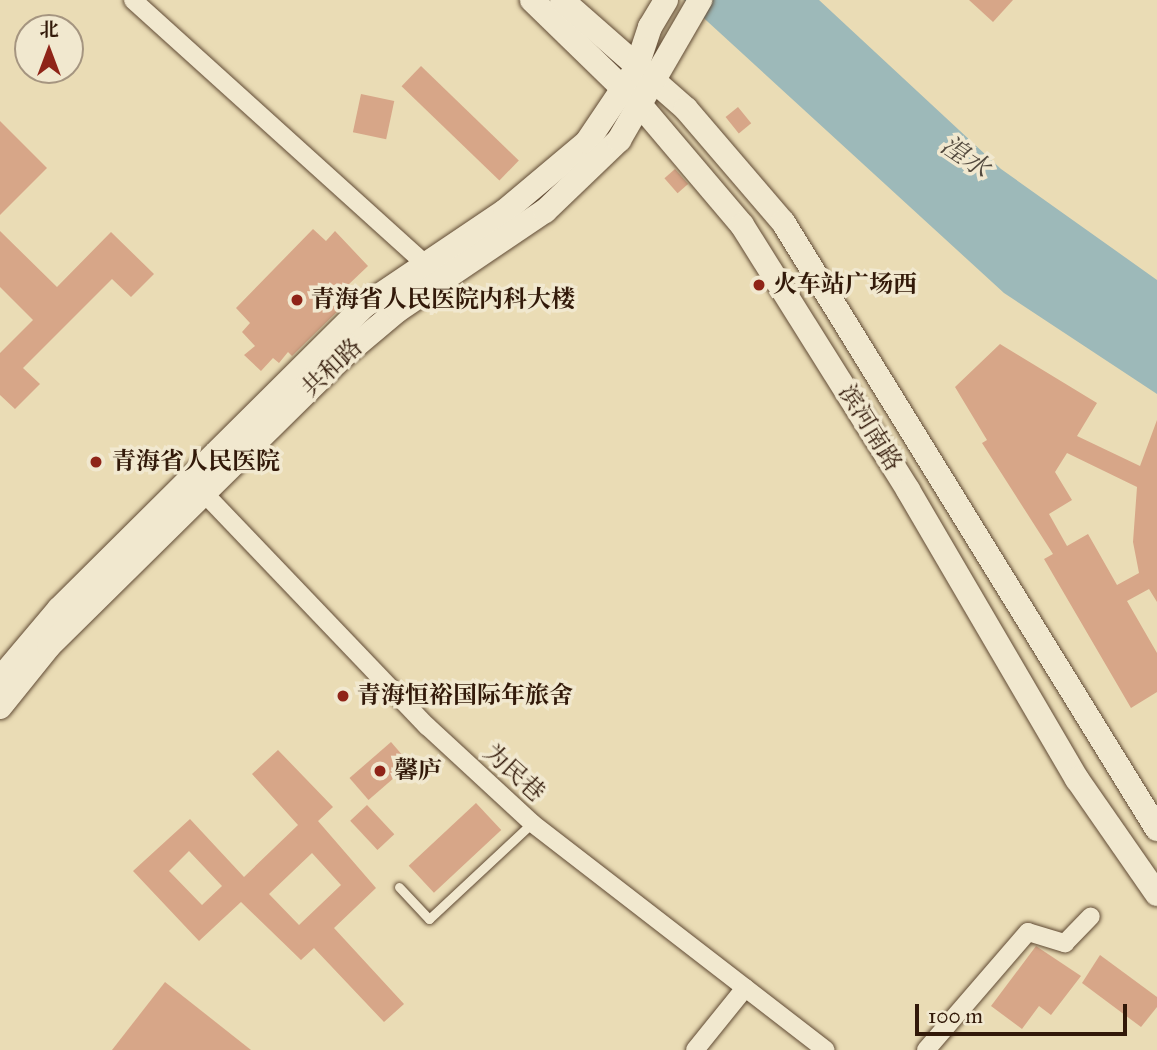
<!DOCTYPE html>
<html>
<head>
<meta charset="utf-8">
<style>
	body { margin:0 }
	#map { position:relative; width:1157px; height:1050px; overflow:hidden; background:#eadcb5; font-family:"IM FELL Great Primer","Noto Serif SC",serif }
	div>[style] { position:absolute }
	.water>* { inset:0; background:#9db9b9 }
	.building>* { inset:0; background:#d7a688; transform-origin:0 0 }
	.roads { filter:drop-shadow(0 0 2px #604a34) drop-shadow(0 0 2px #604a34) }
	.service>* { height:9px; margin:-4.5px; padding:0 4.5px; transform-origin:4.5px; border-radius:4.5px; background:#f1e8cf }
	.minor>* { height:18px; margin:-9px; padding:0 9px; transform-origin:9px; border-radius:9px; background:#f1e8cf }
	.secondary>* { height:24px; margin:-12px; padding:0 12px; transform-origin:12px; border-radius:12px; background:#f1e8cf }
	.dots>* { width:19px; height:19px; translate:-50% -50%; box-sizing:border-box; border:4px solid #f1e8cf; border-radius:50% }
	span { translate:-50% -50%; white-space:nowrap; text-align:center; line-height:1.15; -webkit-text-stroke:7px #f1e8cf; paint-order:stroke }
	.poi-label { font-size:24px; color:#321909; font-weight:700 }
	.left { translate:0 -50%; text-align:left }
	.street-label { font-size:24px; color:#321909 }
	.water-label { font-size:26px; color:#52493e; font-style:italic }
	.north { position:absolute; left:14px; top:14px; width:70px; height:70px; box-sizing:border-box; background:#f1e8cf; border:2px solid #a59580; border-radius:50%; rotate:0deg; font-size:19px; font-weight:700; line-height:28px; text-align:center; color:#321909 }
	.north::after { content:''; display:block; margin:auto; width:24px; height:32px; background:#8f2418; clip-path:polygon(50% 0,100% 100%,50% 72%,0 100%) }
	.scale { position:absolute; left:915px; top:1004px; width:212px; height:32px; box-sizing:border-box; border:4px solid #321909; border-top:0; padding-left:9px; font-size:21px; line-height:24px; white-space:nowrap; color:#321909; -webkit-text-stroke:5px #f1e8cf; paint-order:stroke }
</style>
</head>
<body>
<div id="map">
	<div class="water">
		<div style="clip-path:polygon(684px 0,819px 0,1001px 169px,1157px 280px,1157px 394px,1004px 293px)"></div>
	</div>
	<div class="building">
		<div style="clip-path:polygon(969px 0,1013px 0,993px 22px)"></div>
		<div style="left:421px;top:66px;width:136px;height:28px;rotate:44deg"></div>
		<div style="left:361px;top:94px;width:34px;height:39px;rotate:12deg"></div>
		<div style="left:738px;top:107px;width:21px;height:16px;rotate:51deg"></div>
		<div style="clip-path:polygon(0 121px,47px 168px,0 215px)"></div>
		<div style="left:675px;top:169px;width:20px;height:14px;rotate:49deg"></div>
		<div style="clip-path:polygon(313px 229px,326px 241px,335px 231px,368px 266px,348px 285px,356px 293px,292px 356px,288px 352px,279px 363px,273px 358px,261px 371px,244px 355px,255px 346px,242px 332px,250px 323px,236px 308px)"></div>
		<div style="clip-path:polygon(0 231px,57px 287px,111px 232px,154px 274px,131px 297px,112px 279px,23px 368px,40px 384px,15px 409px,0 395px,0 353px,33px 320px,0 287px)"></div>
		<div style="clip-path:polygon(evenodd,1000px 344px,1097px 403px,1077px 436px,1140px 466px,1157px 420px,1157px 602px,1149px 589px,1127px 601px,1157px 653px,1157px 692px,1131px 708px,1044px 559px,1053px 554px,982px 443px,987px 440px,955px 387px,1000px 344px,1067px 453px,1137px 487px,1133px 542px,1139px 573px,1117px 585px,1088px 534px,1067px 546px,1049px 514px,1072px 500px,1055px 472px,1067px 453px)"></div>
		<div style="left:391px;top:742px;width:29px;height:55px;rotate:49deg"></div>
		<div style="clip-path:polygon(evenodd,278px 750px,333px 807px,318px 821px,376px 888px,334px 928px,404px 1004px,384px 1022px,314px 948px,301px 960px,241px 902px,199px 941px,133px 871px,190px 819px,244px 877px,298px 825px,252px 774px,278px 750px,189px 851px,222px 886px,202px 905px,169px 871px,189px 851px,278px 750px,312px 853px,341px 885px,299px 925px,269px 894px,312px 853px)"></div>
		<div style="left:476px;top:803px;width:37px;height:92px;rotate:47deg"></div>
		<div style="left:367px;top:805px;width:40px;height:23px;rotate:47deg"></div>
		<div style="clip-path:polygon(1036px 946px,1081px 976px,1051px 1015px,1039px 1006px,1022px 1029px,991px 1006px)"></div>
		<div style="clip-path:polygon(1100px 955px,1157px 997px,1157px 1007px,1141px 1027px,1082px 983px)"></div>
		<div style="clip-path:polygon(165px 982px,251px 1050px,112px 1050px)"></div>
	</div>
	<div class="roads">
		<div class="service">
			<div style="left:399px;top:887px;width:44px;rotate:46.8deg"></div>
			<div style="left:429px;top:919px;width:141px;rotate:-43deg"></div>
		</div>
		<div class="minor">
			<div style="left:133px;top:0;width:395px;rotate:42.1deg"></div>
			<div style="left:204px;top:493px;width:323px;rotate:46.3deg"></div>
			<div style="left:427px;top:726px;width:143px;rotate:42.7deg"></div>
			<div style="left:532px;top:823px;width:371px;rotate:37.7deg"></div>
			<div style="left:695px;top:1050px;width:80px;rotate:-51.1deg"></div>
			<div style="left:926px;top:1050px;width:156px;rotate:-49.2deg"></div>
			<div style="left:1028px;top:932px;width:39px;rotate:17deg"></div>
			<div style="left:1065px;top:943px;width:37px;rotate:-46deg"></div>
		</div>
		<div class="secondary">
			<div style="left:532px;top:0;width:152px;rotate:44.2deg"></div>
			<div style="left:641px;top:106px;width:156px;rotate:49.7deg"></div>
			<div style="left:742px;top:225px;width:313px;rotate:57.9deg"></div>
			<div style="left:908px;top:490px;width:335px;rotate:59.7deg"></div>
			<div style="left:1077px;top:779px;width:140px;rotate:55.2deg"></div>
			<div style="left:562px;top:0;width:165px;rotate:41.3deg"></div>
			<div style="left:686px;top:109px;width:149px;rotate:49.4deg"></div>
			<div style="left:783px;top:222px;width:713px;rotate:58.36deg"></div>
			<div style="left:0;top:679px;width:92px;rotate:-49.9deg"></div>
			<div style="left:59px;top:609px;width:430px;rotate:-44.8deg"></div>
			<div style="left:364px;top:306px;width:170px;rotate:-34deg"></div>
			<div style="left:505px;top:211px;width:107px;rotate:-40.1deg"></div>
			<div style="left:587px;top:142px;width:88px;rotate:-56.1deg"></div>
			<div style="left:636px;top:69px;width:44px;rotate:-71.6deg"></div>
			<div style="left:650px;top:27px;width:31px;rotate:-59deg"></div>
			<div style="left:0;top:707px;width:78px;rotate:-51.2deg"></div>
			<div style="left:49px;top:646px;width:412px;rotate:-44.6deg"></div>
			<div style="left:342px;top:357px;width:73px;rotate:-40deg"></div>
			<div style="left:398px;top:310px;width:177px;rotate:-34deg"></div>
			<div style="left:545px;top:211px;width:103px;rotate:-43.8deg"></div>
			<div style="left:619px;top:140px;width:162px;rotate:-59.9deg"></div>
		</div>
	</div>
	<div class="dots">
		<div style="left:759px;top:285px;background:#8f2418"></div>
		<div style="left:297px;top:300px;background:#8f2418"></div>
		<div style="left:96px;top:462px;background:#8f2418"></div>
		<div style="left:343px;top:696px;background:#8f2418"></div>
		<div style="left:380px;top:771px;background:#8f2418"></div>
	</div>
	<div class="poi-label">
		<span class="left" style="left:773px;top:285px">火车站广场西</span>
		<span class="left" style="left:311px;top:300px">青海省人民医院内科大楼</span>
		<span class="left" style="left:112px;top:462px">青海省人民医院</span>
		<span class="left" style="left:357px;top:696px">青海恒裕国际年旅舍</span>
		<span class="left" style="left:394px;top:771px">馨庐</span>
	</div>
	<div class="street-label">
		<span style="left:332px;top:368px;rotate:-43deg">共和路</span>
		<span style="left:870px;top:428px;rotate:58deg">滨河南路</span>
		<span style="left:514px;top:773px;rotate:42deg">为民巷</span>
	</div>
	<div class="water-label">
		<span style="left:965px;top:157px;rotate:34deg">湟水</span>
	</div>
	<div class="north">北</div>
	<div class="scale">100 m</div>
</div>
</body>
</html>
